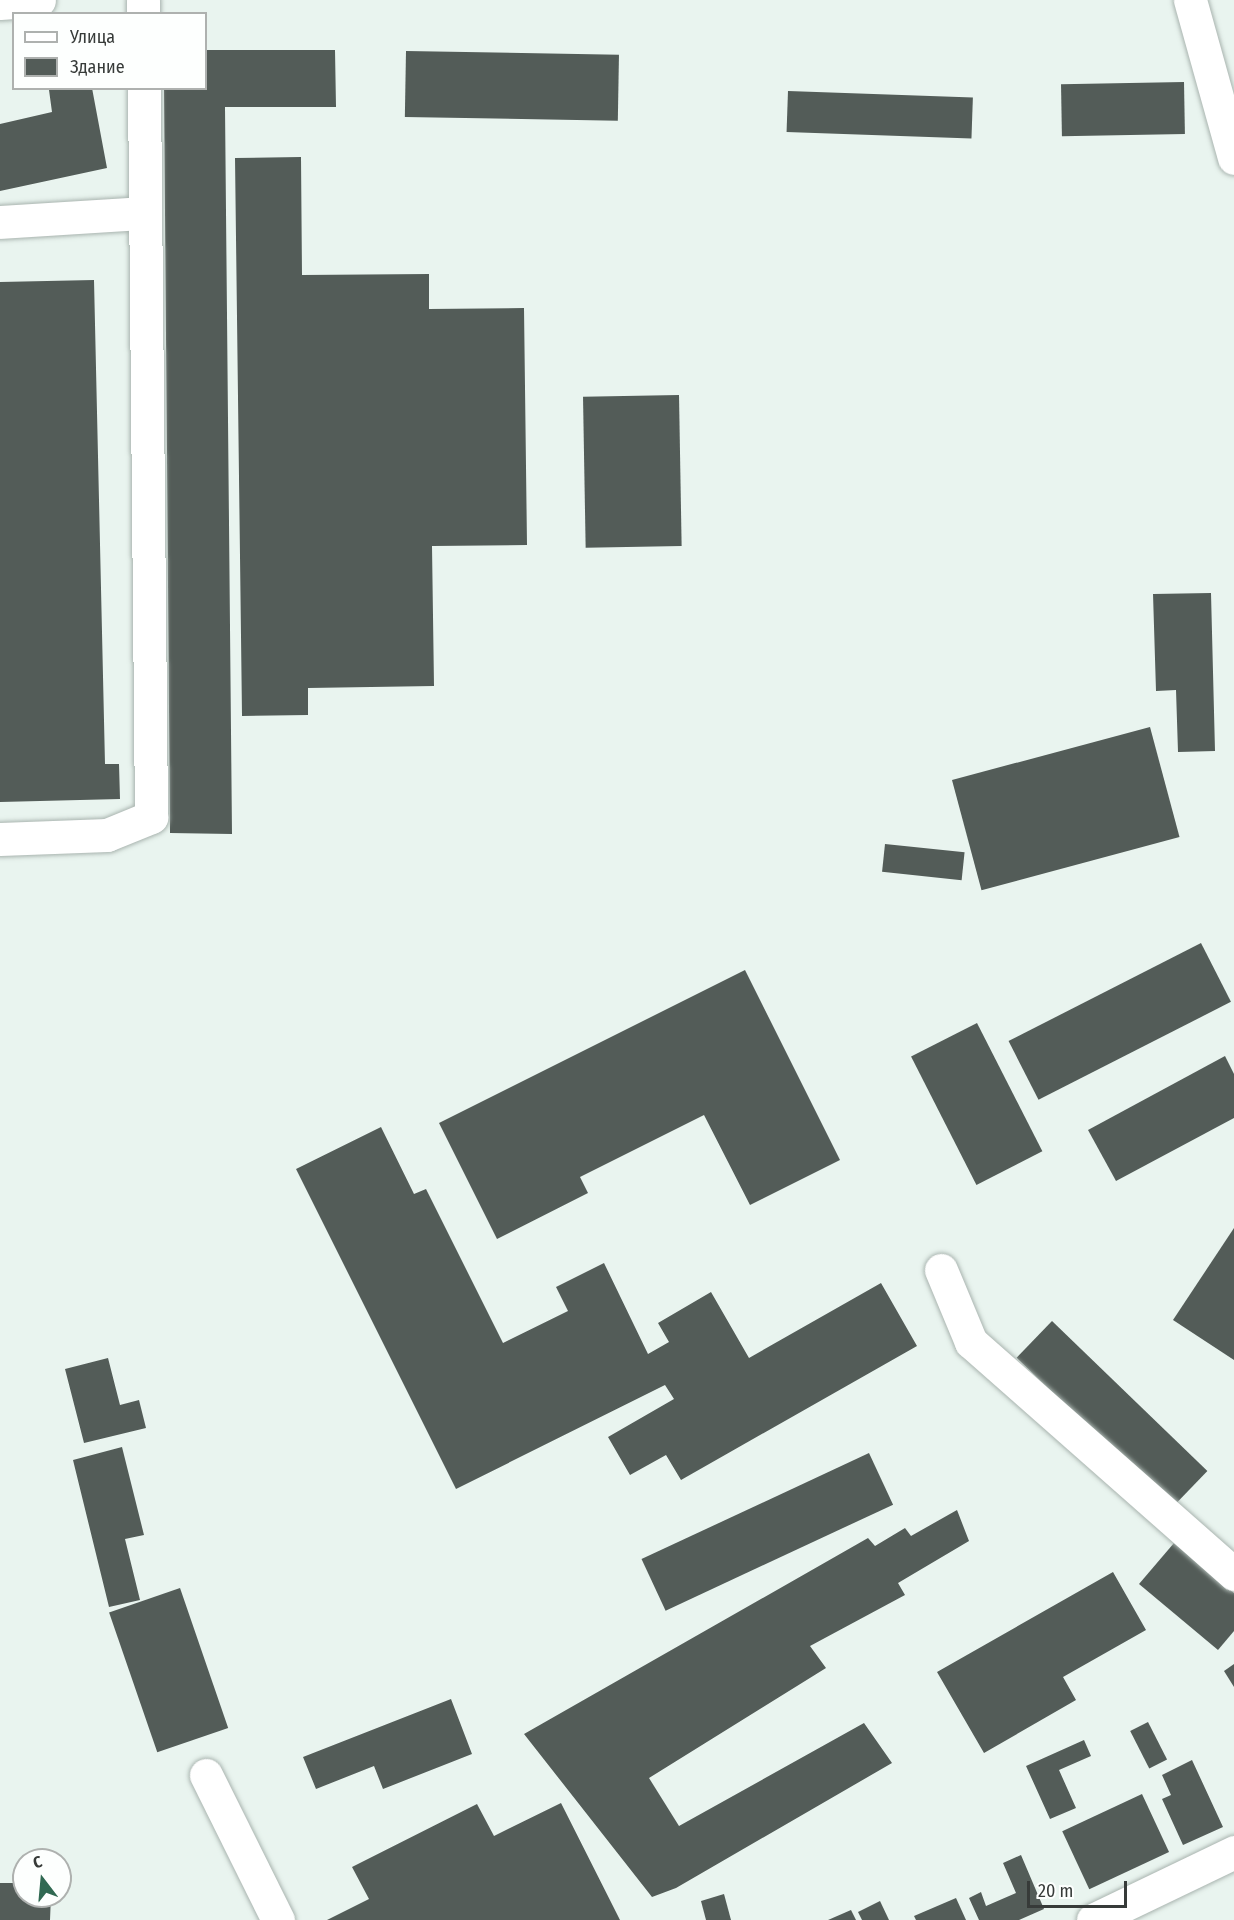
<!DOCTYPE html>
<html>
<head>
<meta charset="utf-8">
<style>
	body { margin:0 }
	#map { position:relative; width:1234px; height:1920px; overflow:hidden; background:#e9f4ef; font-family:"Fira Sans Condensed",sans-serif }
	div>[style] { position:absolute }
	.building>* { inset:0; background:#535c58; transform-origin:0 0 }
	.roads { filter:drop-shadow(0 0 2px #a9b4af) drop-shadow(0 0 2px #a9b4af) }
	.minor>* { height:33px; margin:-16.5px; padding:0 16.5px; transform-origin:16.5px; border-radius:16.5px; background:#fff }
	span { translate:-50% -50%; white-space:nowrap; text-align:center; line-height:1.15; -webkit-text-stroke:6px #fdfffe; paint-order:stroke }
	.legend { position:absolute; left:12px; top:12px; width:195px; height:78px; box-sizing:border-box; background:#fdfffe; border:2px solid #aeb1af; margin:0; padding:8px 10px; list-style:none; font-size:18px; color:#373b39 }
	.legend li { display:flex; align-items:center; gap:12px; height:30px }
	.legend b { width:30px; border:2px solid #aeb1af }
	.north { position:absolute; left:12px; top:1848px; width:60px; height:60px; box-sizing:border-box; background:#fdfffe; border:2px solid #aeb1af; border-radius:50%; rotate:344deg; font-size:16px; font-weight:700; line-height:24px; text-align:center; color:#373b39 }
	.north::after { content:''; display:block; margin:auto; width:21px; height:27px; background:#306952; clip-path:polygon(50% 0,100% 100%,50% 72%,0 100%) }
	.scale { position:absolute; left:1027px; top:1881px; width:100px; height:27px; box-sizing:border-box; border:3px solid #373b39; border-top:0; padding-left:8px; font-size:18px; line-height:21px; white-space:nowrap; color:#373b39; -webkit-text-stroke:4px #fdfffe; paint-order:stroke }
</style>
</head>
<body>
<div id="map">
	<div class="building">
		<div style="clip-path:polygon(206px 50px,335px 50px,336px 107px,225px 107px,232px 834px,170px 833px,164px 88px,206px 88px)"></div>
		<div style="left:406px;top:51px;width:213px;height:66px;rotate:1deg"></div>
		<div style="left:1184px;top:82px;width:52px;height:123px;rotate:89deg"></div>
		<div style="clip-path:polygon(92px 88px,107px 168px,0 191px,0 124px,52px 112px,49px 90px)"></div>
		<div style="left:788px;top:91px;width:185px;height:41px;rotate:2deg"></div>
		<div style="clip-path:polygon(301px 157px,302px 275px,429px 274px,429px 309px,524px 308px,527px 545px,432px 546px,434px 686px,308px 688px,308px 715px,242px 716px,235px 158px)"></div>
		<div style="clip-path:polygon(94px 280px,105px 764px,119px 764px,120px 799px,0 802px,0 282px)"></div>
		<div style="left:679px;top:395px;width:151px;height:96px;rotate:89deg"></div>
		<div style="clip-path:polygon(1211px 593px,1215px 751px,1178px 752px,1176px 690px,1156px 691px,1153px 594px)"></div>
		<div style="left:1150px;top:727px;width:114px;height:205px;rotate:75deg"></div>
		<div style="left:885px;top:844px;width:80px;height:28px;rotate:6deg"></div>
		<div style="left:1201px;top:943px;width:66px;height:216px;rotate:63deg"></div>
		<div style="clip-path:polygon(745px 970px,840px 1160px,750px 1205px,704px 1115px,580px 1177px,588px 1193px,497px 1239px,439px 1123px)"></div>
		<div style="left:977px;top:1023px;width:144px;height:74px;rotate:63deg"></div>
		<div style="clip-path:polygon(1225px 1056px,1234px 1074px,1234px 1118px,1116px 1181px,1088px 1130px)"></div>
		<div style="clip-path:polygon(381px 1127px,414px 1194px,426px 1189px,503px 1343px,568px 1311px,556px 1287px,604px 1263px,648px 1354px,669px 1342px,658px 1323px,711px 1292px,749px 1358px,881px 1283px,917px 1346px,681px 1480px,666px 1455px,630px 1475px,608px 1437px,674px 1399px,665px 1385px,456px 1489px,296px 1169px)"></div>
		<div style="clip-path:polygon(1234px 1228px,1234px 1360px,1173px 1320px)"></div>
		<div style="left:1052px;top:1321px;width:216px;height:51px;rotate:44deg"></div>
		<div style="clip-path:polygon(108px 1358px,120px 1405px,139px 1400px,146px 1428px,84px 1443px,65px 1369px)"></div>
		<div style="clip-path:polygon(122px 1447px,144px 1535px,125px 1539px,140px 1600px,109px 1607px,73px 1460px)"></div>
		<div style="left:869px;top:1453px;width:57px;height:251px;rotate:65deg"></div>
		<div style="clip-path:polygon(957px 1510px,969px 1541px,898px 1583px,905px 1595px,810px 1646px,826px 1668px,649px 1778px,679px 1826px,864px 1723px,892px 1763px,676px 1888px,652px 1897px,524px 1734px,868px 1538px,875px 1546px,905px 1528px,911px 1536px)"></div>
		<div style="clip-path:polygon(1174px 1543px,1234px 1593px,1234px 1631px,1218px 1650px,1139px 1584px)"></div>
		<div style="clip-path:polygon(1113px 1572px,1146px 1630px,1063px 1677px,1076px 1700px,984px 1753px,937px 1672px)"></div>
		<div style="left:180px;top:1588px;width:148px;height:75px;rotate:71deg"></div>
		<div style="clip-path:polygon(1234px 1664px,1234px 1687px,1224px 1671px)"></div>
		<div style="clip-path:polygon(451px 1699px,472px 1754px,383px 1789px,374px 1766px,316px 1789px,303px 1757px)"></div>
		<div style="left:1148px;top:1722px;width:42px;height:20px;rotate:63deg"></div>
		<div style="clip-path:polygon(1084px 1740px,1091px 1756px,1059px 1770px,1076px 1808px,1050px 1819px,1026px 1766px)"></div>
		<div style="clip-path:polygon(1192px 1760px,1223px 1827px,1183px 1845px,1162px 1799px,1171px 1795px,1162px 1775px)"></div>
		<div style="left:1142px;top:1794px;width:64px;height:88px;rotate:65deg"></div>
		<div style="clip-path:polygon(561px 1803px,620px 1920px,327px 1920px,369px 1899px,352px 1867px,477px 1804px,494px 1836px)"></div>
		<div style="clip-path:polygon(1021px 1855px,1044px 1909px,1019px 1920px,979px 1920px,969px 1898px,981px 1892px,986px 1906px,1016px 1893px,1003px 1863px)"></div>
		<div style="clip-path:polygon(0 1883px,24px 1883px,24px 1896px,51px 1896px,50px 1920px,0 1920px)"></div>
		<div style="clip-path:polygon(724px 1894px,731px 1920px,706px 1920px,701px 1901px)"></div>
		<div style="clip-path:polygon(956px 1898px,966px 1920px,916px 1920px,914px 1916px)"></div>
		<div style="clip-path:polygon(880px 1901px,889px 1920px,862px 1920px,858px 1912px)"></div>
		<div style="clip-path:polygon(851px 1910px,856px 1920px,828px 1920px)"></div>
	</div>
	<div class="roads">
		<div class="minor">
			<div style="left:143px;top:0;width:14px;rotate:90deg"></div>
			<div style="left:1190px;top:0;width:164px;rotate:74.4deg"></div>
			<div style="left:0;top:3px;width:39px;rotate:-4deg"></div>
			<div style="left:0;top:222px;width:145px;rotate:-3.6deg"></div>
			<div style="left:0;top:839px;width:107px;rotate:-2.1deg"></div>
			<div style="left:107px;top:835px;width:48px;rotate:-22.2deg"></div>
			<div style="left:151px;top:817px;width:729px;rotate:-90.55deg"></div>
			<div style="left:941px;top:1270px;width:78px;rotate:67.4deg"></div>
			<div style="left:971px;top:1342px;width:351px;rotate:41.4deg"></div>
			<div style="left:206px;top:1775px;width:162px;rotate:63.6deg"></div>
			<div style="left:1093px;top:1920px;width:157px;rotate:-25.7deg"></div>
		</div>
	</div>
	<ul class="legend">
	<li><b style="height:8px;background:#fff"></b>Улица</li>
	<li><b style="height:16px;background:#535c58"></b>Здание</li>
	</ul>
	<div class="north">С</div>
	<div class="scale">20 m</div>
</div>
</body>
</html>
